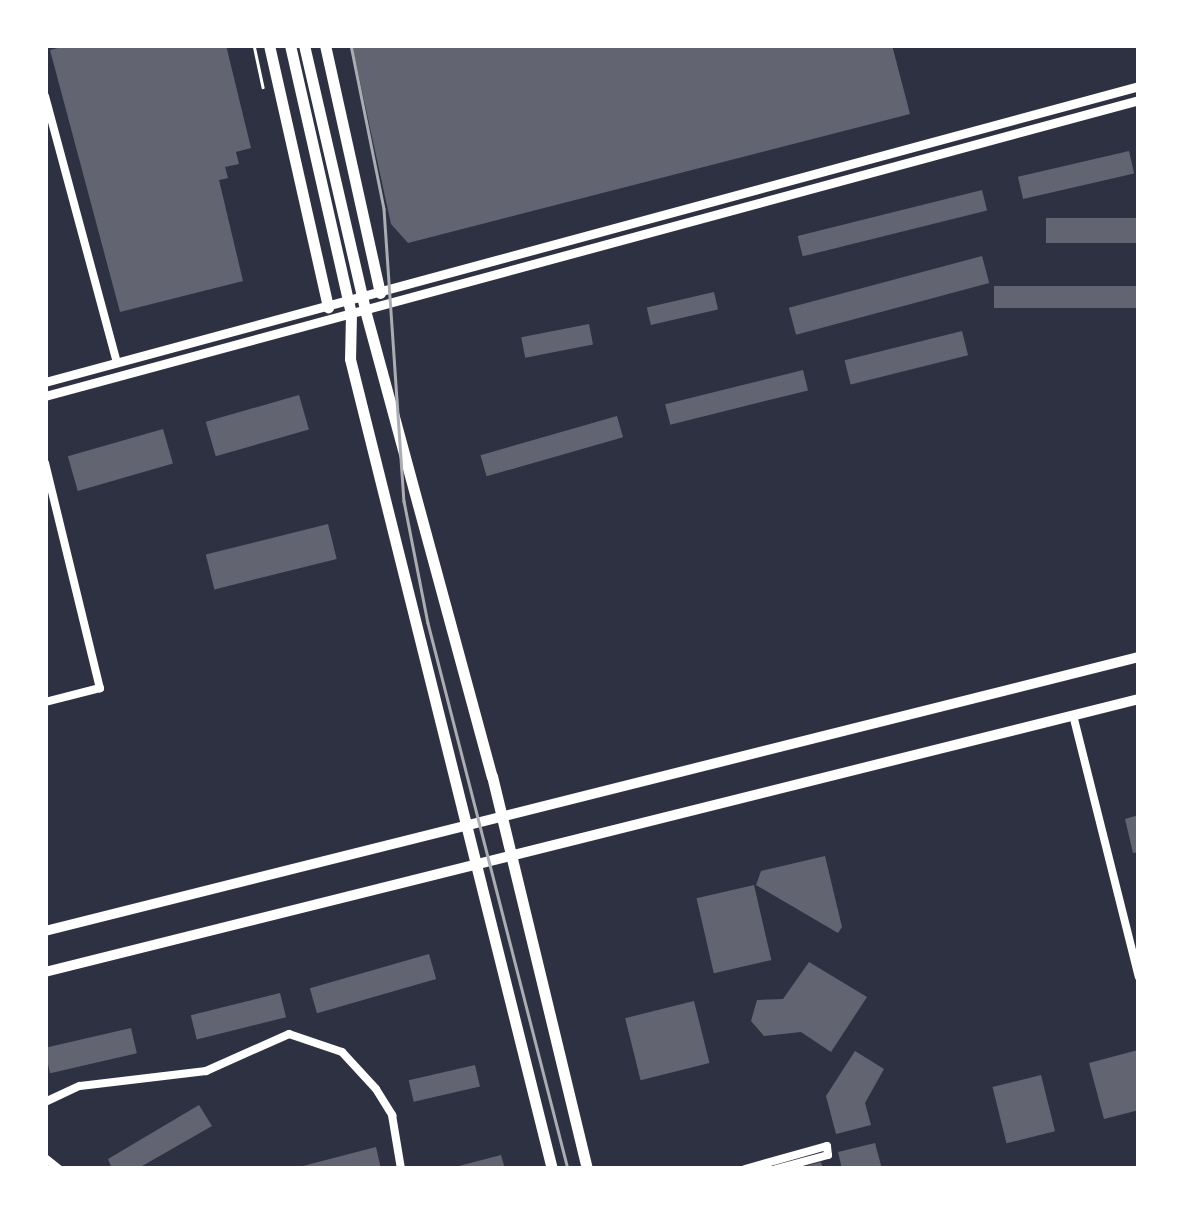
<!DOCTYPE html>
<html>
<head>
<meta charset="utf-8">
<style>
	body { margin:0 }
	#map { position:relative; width:1184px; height:1214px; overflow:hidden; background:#2d3142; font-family:Jost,sans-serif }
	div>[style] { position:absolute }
	.building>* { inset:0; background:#626471; transform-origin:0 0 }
	.path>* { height:2.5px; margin:-1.25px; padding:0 1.25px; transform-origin:1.25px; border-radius:1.25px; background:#fff }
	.minor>* { height:8px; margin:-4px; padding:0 4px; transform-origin:4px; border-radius:4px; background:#fff }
	.tertiary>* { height:9px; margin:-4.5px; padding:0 4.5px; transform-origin:4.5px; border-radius:4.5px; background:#fff }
	.secondary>* { height:10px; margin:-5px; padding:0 5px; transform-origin:5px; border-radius:5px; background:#fff }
	.primary>* { height:11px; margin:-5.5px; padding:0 5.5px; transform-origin:5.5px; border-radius:5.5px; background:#fff }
	.tram>* { height:2.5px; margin:-1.25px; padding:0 1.25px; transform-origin:1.25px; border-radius:1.25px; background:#abadb3 }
	span { translate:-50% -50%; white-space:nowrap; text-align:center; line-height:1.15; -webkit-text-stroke:9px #fff; paint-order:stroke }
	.frame { position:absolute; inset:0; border:48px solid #fff; pointer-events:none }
</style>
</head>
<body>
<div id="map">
	<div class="building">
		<div style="clip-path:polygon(70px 45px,226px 45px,251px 148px,236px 152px,239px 164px,225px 167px,228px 178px,219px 180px,243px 281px,120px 312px,50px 50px)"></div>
		<div style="clip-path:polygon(352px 45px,892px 45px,910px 114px,408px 243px,391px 224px)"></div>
		<div style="left:1129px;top:151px;width:23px;height:114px;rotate:77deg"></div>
		<div style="left:982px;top:190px;width:21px;height:190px;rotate:76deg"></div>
		<div style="left:1139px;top:218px;width:25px;height:93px;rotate:90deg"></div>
		<div style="left:982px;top:256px;width:28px;height:200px;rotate:75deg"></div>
		<div style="left:1139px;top:286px;width:22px;height:145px;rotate:90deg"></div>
		<div style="left:714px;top:292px;width:18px;height:69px;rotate:77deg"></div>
		<div style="left:589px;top:324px;width:21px;height:69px;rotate:79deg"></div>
		<div style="left:962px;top:331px;width:25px;height:121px;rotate:76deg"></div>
		<div style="left:803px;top:370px;width:21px;height:142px;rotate:76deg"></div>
		<div style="left:299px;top:395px;width:36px;height:97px;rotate:74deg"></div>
		<div style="left:617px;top:416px;width:22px;height:142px;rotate:74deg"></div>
		<div style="left:163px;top:429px;width:36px;height:99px;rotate:74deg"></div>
		<div style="left:328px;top:524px;width:36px;height:126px;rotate:76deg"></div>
		<div style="clip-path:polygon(1139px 815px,1139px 852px,1133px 853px,1125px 819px)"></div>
		<div style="clip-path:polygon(825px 856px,842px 927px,838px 933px,756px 885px,761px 871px)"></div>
		<div style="left:754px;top:885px;width:77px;height:59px;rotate:77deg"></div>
		<div style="left:429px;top:954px;width:26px;height:124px;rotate:74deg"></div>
		<div style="clip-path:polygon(809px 962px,867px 997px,831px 1052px,801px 1032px,764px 1036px,751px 1021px,757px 1000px,783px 999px)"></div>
		<div style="left:280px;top:993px;width:25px;height:92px;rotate:76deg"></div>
		<div style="left:694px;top:1001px;width:64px;height:71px;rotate:76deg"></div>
		<div style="left:131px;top:1028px;width:26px;height:89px;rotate:77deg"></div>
		<div style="clip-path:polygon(1138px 1050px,1139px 1110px,1104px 1119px,1089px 1063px)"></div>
		<div style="clip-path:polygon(855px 1051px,884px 1069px,865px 1103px,871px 1125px,836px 1134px,826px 1096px)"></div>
		<div style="left:475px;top:1065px;width:22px;height:68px;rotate:77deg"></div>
		<div style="left:1041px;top:1075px;width:58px;height:50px;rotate:76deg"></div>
		<div style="clip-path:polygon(199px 1105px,212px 1126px,137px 1169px,112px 1169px,108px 1159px)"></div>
		<div style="clip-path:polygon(875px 1143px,882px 1169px,842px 1169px,838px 1152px)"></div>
		<div style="clip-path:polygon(376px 1147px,381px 1169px,295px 1169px,295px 1168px)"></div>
		<div style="clip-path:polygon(501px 1155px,505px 1169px,451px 1169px,451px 1168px)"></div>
		<div style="clip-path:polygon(821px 1162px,823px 1169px,799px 1169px,799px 1168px)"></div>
	</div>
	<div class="path">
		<div style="left:254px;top:45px;width:43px;rotate:77.9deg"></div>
	</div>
	<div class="minor">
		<div style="left:45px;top:96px;width:276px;rotate:74.9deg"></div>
		<div style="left:45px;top:463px;width:232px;rotate:76.3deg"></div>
		<div style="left:100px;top:688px;width:57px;rotate:165.7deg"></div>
		<div style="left:1073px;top:715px;width:270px;rotate:75.9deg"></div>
		<div style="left:45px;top:1102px;width:38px;rotate:-25deg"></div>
		<div style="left:80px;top:1086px;width:127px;rotate:-6.8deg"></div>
		<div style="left:206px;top:1071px;width:91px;rotate:-24deg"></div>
		<div style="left:289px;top:1034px;width:56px;rotate:18.8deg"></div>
		<div style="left:342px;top:1052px;width:50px;rotate:47.4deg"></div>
		<div style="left:376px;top:1089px;width:31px;rotate:58deg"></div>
		<div style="left:392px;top:1115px;width:55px;rotate:80.5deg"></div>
		<div style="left:45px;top:1158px;width:18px;rotate:38deg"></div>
		<div style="left:745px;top:1169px;width:85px;rotate:-15.7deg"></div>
		<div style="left:827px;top:1146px;width:9px;rotate:84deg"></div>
		<div style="left:828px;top:1155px;width:54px;rotate:164.9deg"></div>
	</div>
	<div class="tertiary">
		<div style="left:45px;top:382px;width:1133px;rotate:-15.14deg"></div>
		<div style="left:45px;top:396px;width:1133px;rotate:-15.14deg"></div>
	</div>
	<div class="secondary">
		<div style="left:45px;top:931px;width:1128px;rotate:-14.06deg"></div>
		<div style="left:45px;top:972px;width:1128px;rotate:-14.01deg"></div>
	</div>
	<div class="primary">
		<div style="left:269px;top:45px;width:269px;rotate:77.3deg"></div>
		<div style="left:290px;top:45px;width:275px;rotate:77.2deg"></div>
		<div style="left:351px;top:313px;width:46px;rotate:91.2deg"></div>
		<div style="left:350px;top:359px;width:835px;rotate:76deg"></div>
		<div style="left:304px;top:45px;width:272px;rotate:77deg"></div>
		<div style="left:365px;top:310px;width:483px;rotate:74.8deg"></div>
		<div style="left:492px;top:776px;width:404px;rotate:76.4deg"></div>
		<div style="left:325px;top:45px;width:254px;rotate:77.5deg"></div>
	</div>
	<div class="tram">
		<div style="left:351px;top:45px;width:167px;rotate:78.6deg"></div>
		<div style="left:384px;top:209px;width:293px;rotate:86.1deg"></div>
		<div style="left:404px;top:501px;width:124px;rotate:78.9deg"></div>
		<div style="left:428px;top:623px;width:564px;rotate:75.62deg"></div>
	</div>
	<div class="frame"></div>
</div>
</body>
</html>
